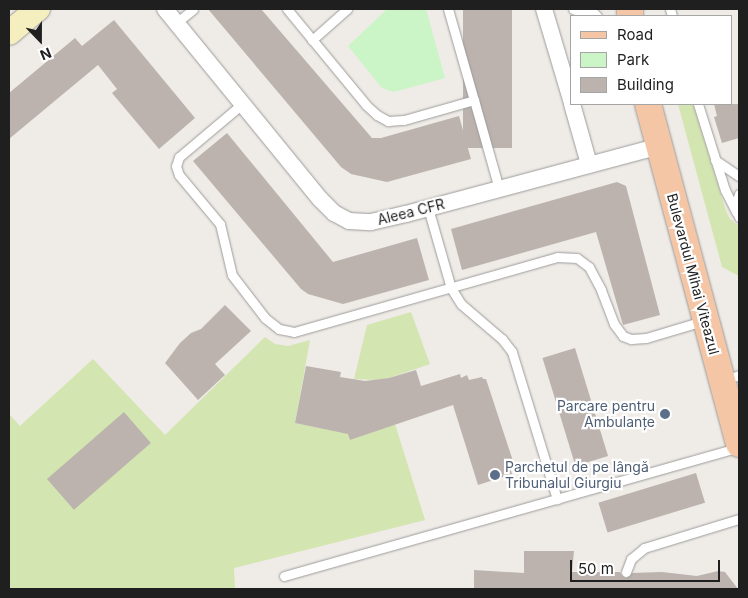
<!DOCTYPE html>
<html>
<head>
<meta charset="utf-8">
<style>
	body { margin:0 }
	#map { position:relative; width:748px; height:598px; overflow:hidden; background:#efebe6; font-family:Inter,sans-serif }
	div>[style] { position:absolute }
	.grass>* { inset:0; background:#d3e5b0 }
	.park>* { inset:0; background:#cbf5c7 }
	.building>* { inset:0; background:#bcb3af; transform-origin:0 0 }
	.roads { filter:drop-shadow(0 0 1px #9c9c9c) drop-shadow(0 0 1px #9c9c9c) }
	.lane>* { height:9px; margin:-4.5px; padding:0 4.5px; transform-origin:4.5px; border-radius:4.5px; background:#fff }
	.street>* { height:16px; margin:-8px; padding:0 8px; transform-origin:8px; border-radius:8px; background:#fff }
	.secondary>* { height:24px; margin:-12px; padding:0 12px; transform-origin:12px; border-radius:12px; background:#f5efbf }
	.primary>* { height:26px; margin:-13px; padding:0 13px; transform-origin:13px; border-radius:13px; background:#f4c6a6 }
	.dots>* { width:14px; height:14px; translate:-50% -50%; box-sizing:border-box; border:2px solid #fff; border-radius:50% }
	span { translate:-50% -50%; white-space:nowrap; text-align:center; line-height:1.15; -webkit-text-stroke:4.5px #fff; paint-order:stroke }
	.street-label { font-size:14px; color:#1f1f1f }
	.service-label { font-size:14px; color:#4e5e75 }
	.right { translate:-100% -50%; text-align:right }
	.left { translate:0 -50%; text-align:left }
	.frame { position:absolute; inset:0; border:10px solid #1f1f1f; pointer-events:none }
	.legend { position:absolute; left:570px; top:15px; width:162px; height:90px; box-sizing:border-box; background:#fff; border:1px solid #a5a5a5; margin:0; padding:6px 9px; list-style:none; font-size:15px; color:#1f1f1f }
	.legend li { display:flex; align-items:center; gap:10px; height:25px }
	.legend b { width:25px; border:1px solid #a5a5a5 }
	.north { position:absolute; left:15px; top:15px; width:50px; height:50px; -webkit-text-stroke:4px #fff; paint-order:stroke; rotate:158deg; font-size:14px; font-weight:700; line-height:20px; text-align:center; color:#1f1f1f }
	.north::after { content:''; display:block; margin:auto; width:18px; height:22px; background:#1f1f1f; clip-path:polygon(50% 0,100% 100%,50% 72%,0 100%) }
	.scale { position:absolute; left:570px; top:560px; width:150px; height:22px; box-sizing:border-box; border:2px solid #1f1f1f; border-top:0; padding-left:6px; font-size:15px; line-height:18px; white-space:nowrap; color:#1f1f1f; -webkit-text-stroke:4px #fff; paint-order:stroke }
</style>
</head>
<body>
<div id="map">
	<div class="grass">
		<div style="clip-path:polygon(678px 104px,693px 104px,726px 211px,730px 219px,739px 226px,739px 276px,722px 267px)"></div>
		<div style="clip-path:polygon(411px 312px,430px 364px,389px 378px,376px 380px,354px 379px,367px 325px)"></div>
		<div style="clip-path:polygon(265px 337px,275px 344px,288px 346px,310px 340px,295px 423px,330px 430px,346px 422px,350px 440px,395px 424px,425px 520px,234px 568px,235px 589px,9px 589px,9px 414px,20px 426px,93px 359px,165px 435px)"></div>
	</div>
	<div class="park">
		<div style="clip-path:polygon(387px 9px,426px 9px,445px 78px,394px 92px,382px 88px,348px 46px)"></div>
	</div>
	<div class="building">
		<div style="clip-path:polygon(208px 9px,261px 9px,372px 138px,381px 138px,459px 116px,471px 159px,387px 182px,351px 174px,341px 167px)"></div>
		<div style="left:463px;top:9px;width:49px;height:139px"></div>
		<div style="clip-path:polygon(114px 20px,195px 118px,159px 149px,112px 93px,117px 89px,98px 65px,9px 139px,9px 93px,75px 38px,82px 46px)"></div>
		<div style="clip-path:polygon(714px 104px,739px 104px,739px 138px,722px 143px,714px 117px,717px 116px)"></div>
		<div style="clip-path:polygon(227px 133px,333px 262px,417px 238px,429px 280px,343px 304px,308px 294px,301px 289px,193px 161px)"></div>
		<div style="clip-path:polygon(617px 182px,626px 186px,660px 315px,623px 325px,596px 232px,462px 270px,451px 229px)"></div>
		<div style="clip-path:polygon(225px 305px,251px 331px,215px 364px,225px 375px,198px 400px,165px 363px,180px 343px,191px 333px,201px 329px)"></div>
		<div style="left:575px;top:348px;width:113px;height:34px;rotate:73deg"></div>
		<div style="clip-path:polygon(306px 366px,341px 372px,340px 377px,365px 381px,389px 378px,416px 370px,421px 386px,460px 374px,461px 378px,467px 375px,469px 380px,482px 377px,483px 379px,486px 379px,513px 461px,508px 462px,512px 474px,478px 485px,453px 405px,350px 440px,348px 434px,295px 423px)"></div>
		<div style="left:124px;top:412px;width:41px;height:102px;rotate:49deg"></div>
		<div style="left:696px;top:473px;width:31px;height:102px;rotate:73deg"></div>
		<div style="clip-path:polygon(524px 551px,574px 551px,572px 572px,620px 572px,622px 576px,626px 578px,632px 573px,662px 572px,697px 576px,718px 571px,725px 572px,738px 589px,474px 589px,474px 570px,524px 573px)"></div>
	</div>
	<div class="roads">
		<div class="lane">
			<div style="left:287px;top:9px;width:124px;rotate:50.5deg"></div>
			<div style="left:366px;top:105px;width:15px;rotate:42deg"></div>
			<div style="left:377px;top:115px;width:13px;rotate:29deg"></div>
			<div style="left:388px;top:121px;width:16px;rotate:-4deg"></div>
			<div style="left:404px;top:120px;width:73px;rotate:-15.9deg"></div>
			<div style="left:474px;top:100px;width:92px;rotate:74.3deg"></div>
			<div style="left:448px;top:9px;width:95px;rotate:74.1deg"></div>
			<div style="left:573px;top:9px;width:18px;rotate:22deg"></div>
			<div style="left:590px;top:9px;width:10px;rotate:45deg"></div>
			<div style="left:670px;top:9px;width:7px;rotate:74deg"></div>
			<div style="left:176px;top:23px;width:22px;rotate:-39deg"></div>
			<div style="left:312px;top:40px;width:47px;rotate:-41.5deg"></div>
			<div style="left:242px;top:104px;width:82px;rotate:139.9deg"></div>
			<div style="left:179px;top:157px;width:9px;rotate:108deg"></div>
			<div style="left:176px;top:166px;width:9px;rotate:72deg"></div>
			<div style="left:179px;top:175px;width:64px;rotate:50.1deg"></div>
			<div style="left:220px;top:224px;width:52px;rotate:76.8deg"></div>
			<div style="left:232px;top:275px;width:54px;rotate:52.5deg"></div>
			<div style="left:265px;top:318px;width:18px;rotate:38deg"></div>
			<div style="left:279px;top:329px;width:15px;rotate:11deg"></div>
			<div style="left:294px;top:332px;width:273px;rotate:-15.9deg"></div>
			<div style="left:557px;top:257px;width:20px;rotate:3deg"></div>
			<div style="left:577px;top:258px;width:15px;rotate:37deg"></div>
			<div style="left:589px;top:267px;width:26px;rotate:62deg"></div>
			<div style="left:601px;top:290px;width:36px;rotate:69deg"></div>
			<div style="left:614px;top:324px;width:15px;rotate:53deg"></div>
			<div style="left:623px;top:336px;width:9px;rotate:21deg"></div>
			<div style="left:631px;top:339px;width:15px;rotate:-4deg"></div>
			<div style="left:646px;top:338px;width:59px;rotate:-16.6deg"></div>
			<div style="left:698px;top:104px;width:90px;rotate:72.6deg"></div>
			<div style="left:725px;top:190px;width:25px;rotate:63deg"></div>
			<div style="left:715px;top:160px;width:29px;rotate:34deg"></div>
			<div style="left:739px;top:194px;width:13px;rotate:108deg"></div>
			<div style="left:735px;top:206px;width:12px;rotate:70deg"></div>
			<div style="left:428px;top:208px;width:83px;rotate:74deg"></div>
			<div style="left:451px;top:288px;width:19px;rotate:58deg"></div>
			<div style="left:461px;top:304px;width:54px;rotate:40.5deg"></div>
			<div style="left:502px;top:339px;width:16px;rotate:52deg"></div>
			<div style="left:512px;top:352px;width:154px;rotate:73deg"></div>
			<div style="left:724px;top:380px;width:16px;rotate:-18deg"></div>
			<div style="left:626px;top:572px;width:14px;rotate:-69deg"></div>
			<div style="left:631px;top:559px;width:17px;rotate:-40deg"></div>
			<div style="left:644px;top:548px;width:99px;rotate:-17deg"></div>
			<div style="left:284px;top:576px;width:473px;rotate:-15.8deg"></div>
		</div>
		<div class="street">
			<div style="left:165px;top:9px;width:245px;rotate:50.8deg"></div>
			<div style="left:320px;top:199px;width:20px;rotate:45deg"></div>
			<div style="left:334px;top:213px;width:17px;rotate:28deg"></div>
			<div style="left:349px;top:221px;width:22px;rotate:3deg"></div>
			<div style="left:371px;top:222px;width:36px;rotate:-13deg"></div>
			<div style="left:406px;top:214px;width:262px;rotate:-15deg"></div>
			<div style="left:544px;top:9px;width:98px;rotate:73.4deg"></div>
			<div style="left:572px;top:104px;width:62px;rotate:74.2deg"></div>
		</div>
		<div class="secondary">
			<div style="left:9px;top:33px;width:38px;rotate:-40deg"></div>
		</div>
		<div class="primary">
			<div style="left:630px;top:9px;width:7px;rotate:90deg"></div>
			<div style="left:648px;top:104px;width:352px;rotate:75deg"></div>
		</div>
	</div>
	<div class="dots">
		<div style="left:665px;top:414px;background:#5c6f8a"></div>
		<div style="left:495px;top:475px;background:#5c6f8a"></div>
	</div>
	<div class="street-label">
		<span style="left:411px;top:212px;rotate:-14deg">Aleea CFR</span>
		<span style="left:693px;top:274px;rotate:75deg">Bulevardul Mihai Viteazul</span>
	</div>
	<div class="service-label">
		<span class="right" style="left:655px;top:414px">Parcare pentru<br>Ambulanțe</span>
		<span class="left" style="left:505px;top:475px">Parchetul de pe lângă<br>Tribunalul Giurgiu</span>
	</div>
	<div class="frame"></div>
	<ul class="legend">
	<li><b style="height:6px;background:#f4c6a6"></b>Road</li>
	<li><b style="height:14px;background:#cbf5c7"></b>Park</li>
	<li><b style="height:14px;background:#bcb3af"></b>Building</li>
	</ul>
	<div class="north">N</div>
	<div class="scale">50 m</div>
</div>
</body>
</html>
